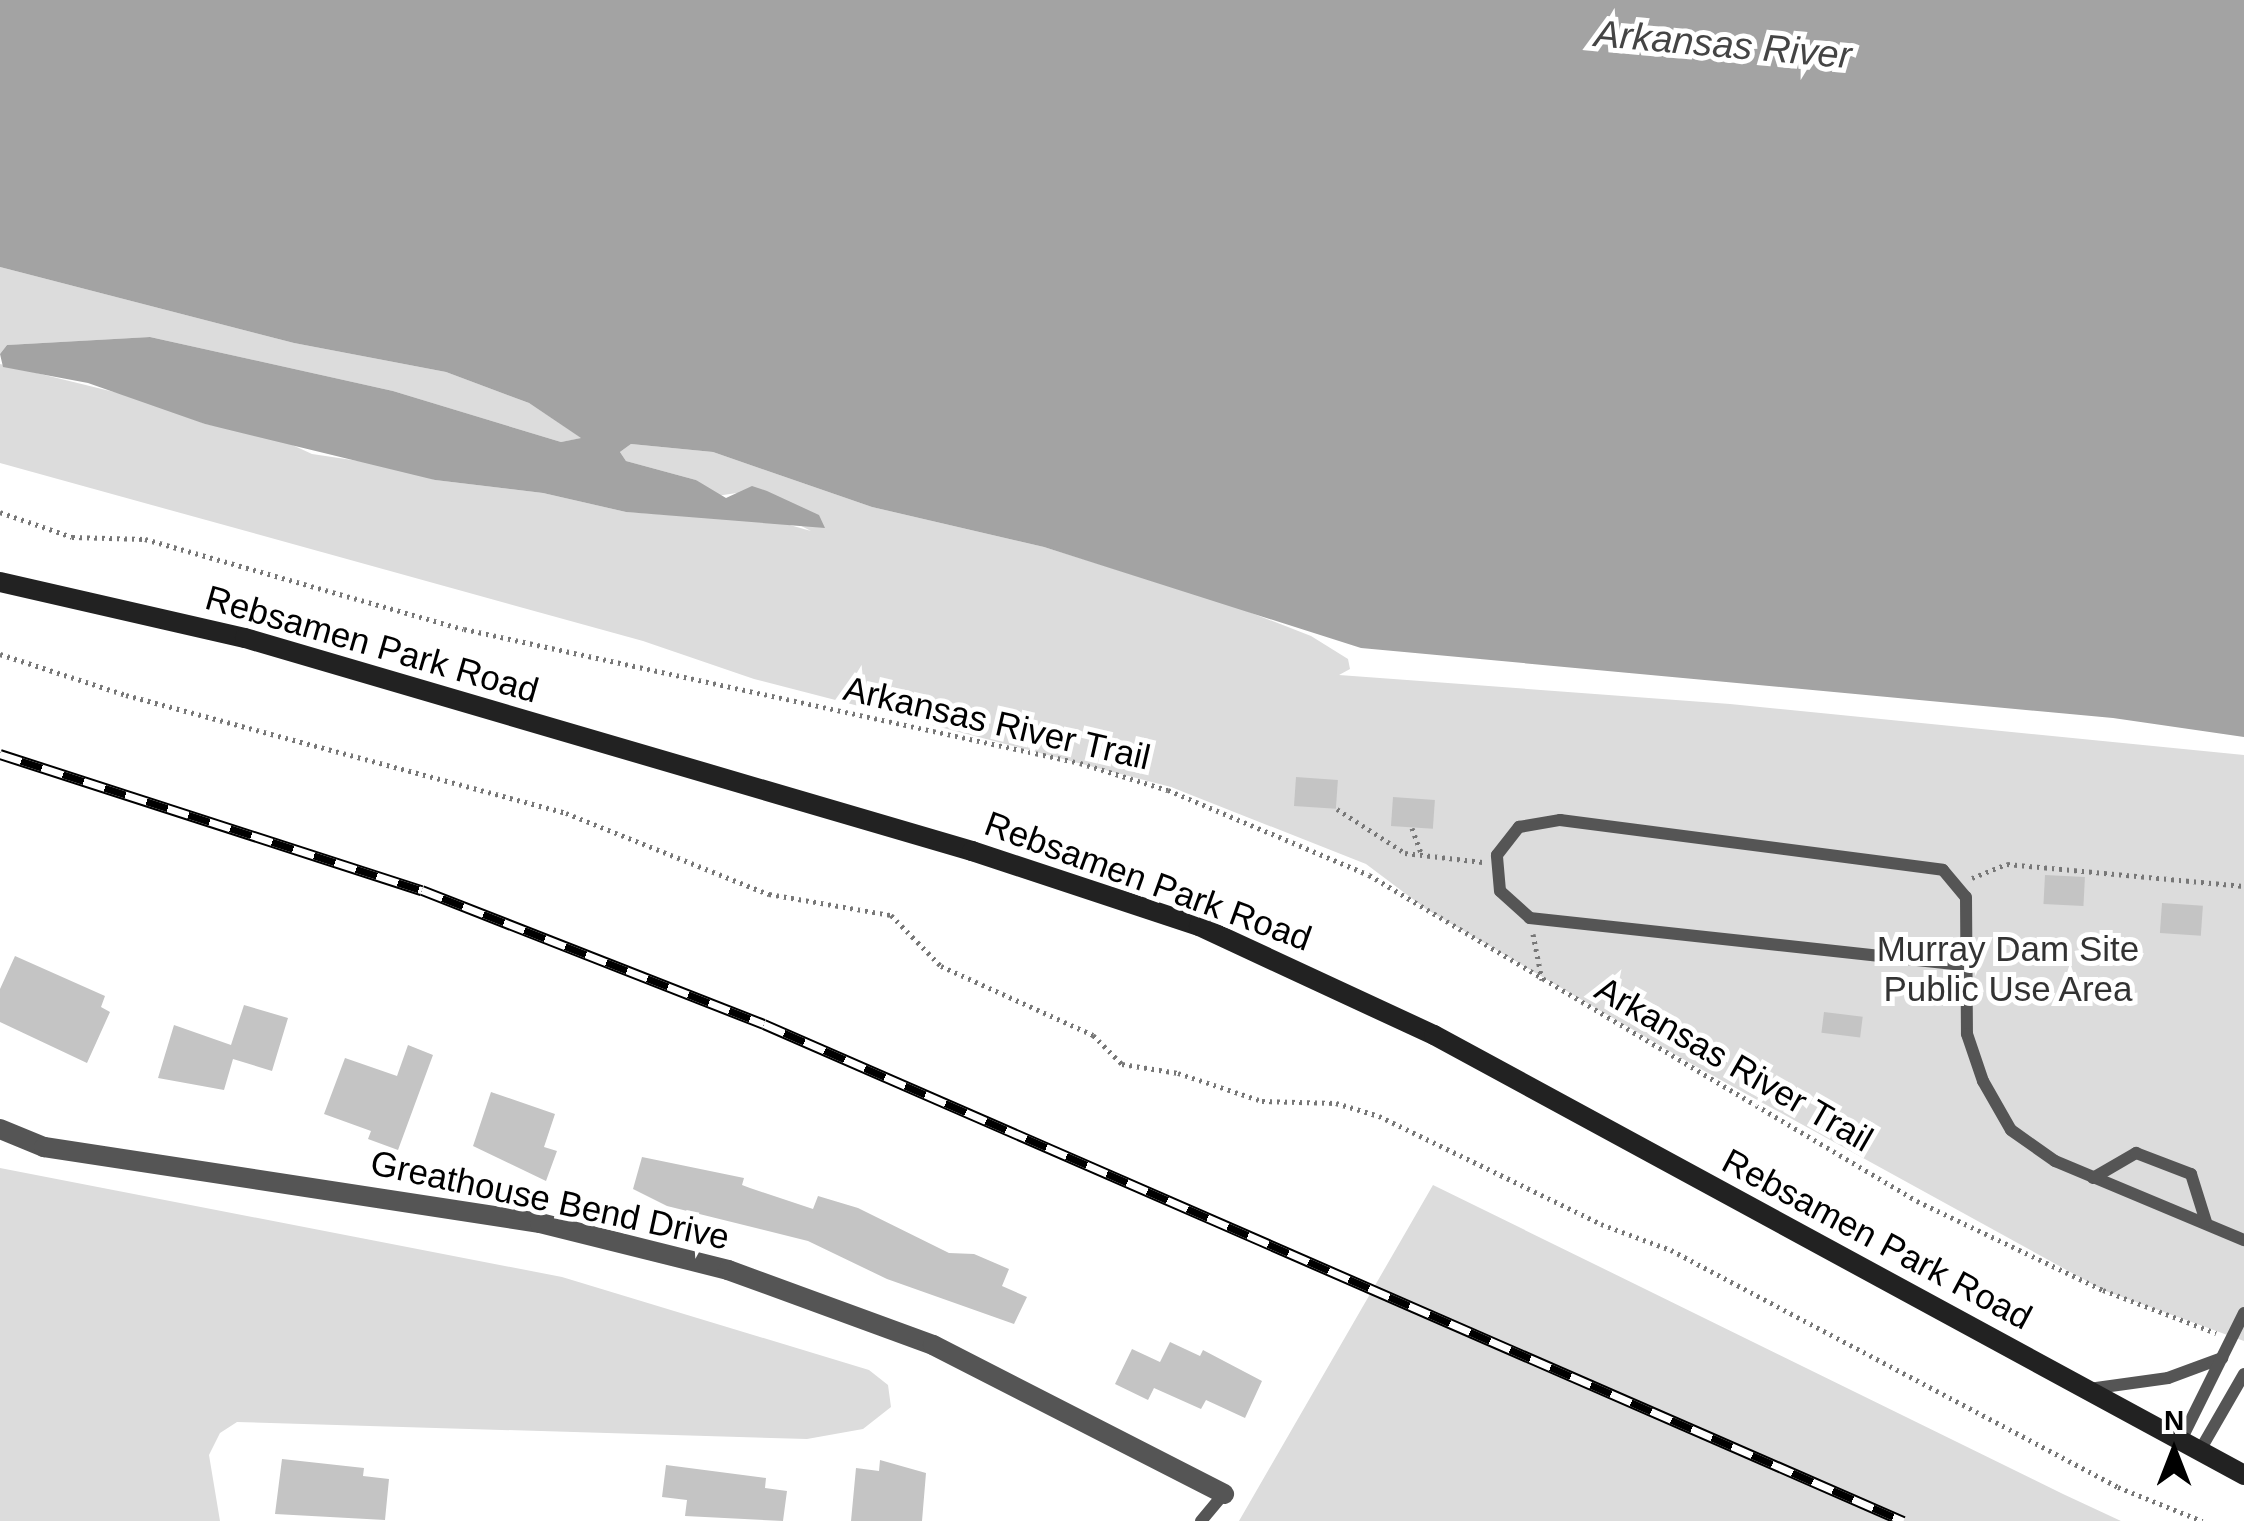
<!DOCTYPE html>
<html>
<head>
<meta charset="utf-8">
<style>
	body { margin:0 }
	#map { position:relative; width:2244px; height:1521px; overflow:hidden; background:#fff; font-family:Helvetica,sans-serif }
	div>[style] { position:absolute }
	.green>* { inset:0; background:#dcdcdc }
	.water>* { inset:0; background:#a3a3a3 }
	.building>* { inset:0; background:#c4c4c4; transform-origin:0 0 }
	.path>* { height:5px; margin-top:-2.5px; transform-origin:0; background:repeating-linear-gradient(90deg,#777 0 2.5px,transparent 0 7.5px) }
	.lane>* { height:12px; margin:-6px; padding:0 6px; transform-origin:6px; border-radius:6px; background:#555 }
	.street>* { height:20px; margin:-10px; padding:0 10px; transform-origin:10px; border-radius:10px; background:#555 }
	.secondary>* { height:20px; margin:-10px; padding:0 10px; transform-origin:10px; border-radius:10px; background:#222 }
	.rail>* { height:11px; margin-top:-5.5px; transform-origin:0; background:repeating-linear-gradient(90deg,#fff 0 22px,#000 0 44px); box-sizing:border-box; border-block:2px solid #000 }
	span { translate:-50% -50%; white-space:nowrap; text-align:center; line-height:1.15; -webkit-text-stroke:10px #fff; paint-order:stroke }
	.street-label { font-size:35px; color:#000 }
	.park-label { font-size:35px; color:#333 }
	.water-label { font-size:38px; color:#444; font-style:italic }
	.north { position:absolute; left:2124px; top:1401px; width:100px; height:100px; -webkit-text-stroke:8px #fff; paint-order:stroke; rotate:0deg; font-size:28px; font-weight:700; line-height:40px; text-align:center; color:#000 }
	.north::after { content:''; display:block; margin:auto; width:35px; height:45px; background:#000; clip-path:polygon(50% 0,100% 100%,50% 72%,0 100%) }
</style>
</head>
<body>
<div id="map">
	<div class="green">
		<div style="clip-path:polygon(0 267px,294px 343px,446px 372px,529px 403px,582px 438px,561px 442px,393px 391px,150px 337px,7px 345px,0 354px)"></div>
		<div style="clip-path:polygon(0 364px,159px 403px,205px 424px,275px 437px,312px 454px,399px 467px,435px 480px,543px 493px,626px 512px,779px 522px,811px 531px,737px 493px,716px 496px,696px 480px,626px 461px,620px 452px,631px 444px,713px 452px,872px 507px,1044px 547px,1231px 605px,1311px 636px,1348px 659px,1350px 669px,1339px 675px,1730px 704px,2244px 755px,2244px 1341px,2103px 1290px,1690px 1063px,1426px 909px,1366px 864px,1171px 787px,754px 679px,643px 641px,0 463px)"></div>
		<div style="clip-path:polygon(0 1168px,562px 1277px,869px 1370px,888px 1385px,891px 1407px,863px 1429px,807px 1439px,237px 1422px,220px 1433px,209px 1455px,220px 1521px,0 1521px)"></div>
		<div style="clip-path:polygon(1433px 1185px,2063px 1494px,2121px 1521px,1239px 1521px)"></div>
	</div>
	<div class="water">
		<div style="clip-path:polygon(0 0,2244px 0,2244px 737px,2113px 718px,1361px 648px,1044px 547px,872px 507px,713px 452px,631px 444px,620px 452px,626px 461px,696px 480px,726px 498px,752px 486px,767px 491px,819px 515px,825px 528px,626px 512px,543px 493px,435px 480px,205px 424px,88px 383px,3px 367px,0 354px,7px 345px,150px 337px,393px 391px,561px 442px,581px 438px,529px 403px,446px 372px,294px 343px,0 267px)"></div>
	</div>
	<div class="building">
		<div style="left:1296px;top:777px;width:42px;height:29px;rotate:4deg"></div>
		<div style="left:1393px;top:797px;width:42px;height:29px;rotate:4deg"></div>
		<div style="left:2045px;top:875px;width:40px;height:29px;rotate:3deg"></div>
		<div style="left:2162px;top:903px;width:41px;height:30px;rotate:4deg"></div>
		<div style="clip-path:polygon(15px 956px,105px 996px,101px 1007px,110px 1012px,87px 1063px,0 1022px,0 989px)"></div>
		<div style="clip-path:polygon(244px 1005px,288px 1018px,272px 1071px,233px 1059px,224px 1090px,158px 1078px,174px 1025px,231px 1045px)"></div>
		<div style="left:1824px;top:1012px;width:39px;height:21px;rotate:7deg"></div>
		<div style="clip-path:polygon(408px 1045px,433px 1055px,398px 1150px,368px 1139px,371px 1131px,324px 1114px,345px 1058px,397px 1076px)"></div>
		<div style="clip-path:polygon(491px 1092px,555px 1114px,544px 1147px,557px 1151px,546px 1181px,473px 1146px)"></div>
		<div style="clip-path:polygon(642px 1157px,744px 1178px,742px 1185px,750px 1188px,813px 1209px,818px 1196px,858px 1208px,949px 1253px,974px 1254px,1009px 1269px,1002px 1286px,1027px 1297px,1014px 1324px,887px 1279px,808px 1241px,667px 1206px,633px 1189px)"></div>
		<div style="clip-path:polygon(1170px 1342px,1200px 1356px,1203px 1350px,1262px 1381px,1245px 1418px,1206px 1400px,1201px 1409px,1154px 1388px,1148px 1400px,1115px 1384px,1132px 1349px,1160px 1362px)"></div>
		<div style="clip-path:polygon(282px 1459px,364px 1468px,363px 1476px,389px 1479px,385px 1520px,275px 1514px)"></div>
		<div style="clip-path:polygon(880px 1460px,926px 1473px,922px 1521px,851px 1521px,856px 1468px,879px 1471px)"></div>
		<div style="clip-path:polygon(666px 1465px,766px 1478px,765px 1488px,787px 1491px,783px 1521px,685px 1516px,687px 1500px,662px 1497px)"></div>
	</div>
	<div class="path">
		<div style="left:0;top:512px;width:76px;rotate:19.1deg"></div>
		<div style="left:72px;top:537px;width:73px;rotate:1.6deg"></div>
		<div style="left:145px;top:539px;width:331px;rotate:15.8deg"></div>
		<div style="left:464px;top:629px;width:630px;rotate:12.27deg"></div>
		<div style="left:1080px;top:763px;width:92px;rotate:17.1deg"></div>
		<div style="left:1168px;top:790px;width:218px;rotate:22.9deg"></div>
		<div style="left:1369px;top:875px;width:638px;rotate:30.75deg"></div>
		<div style="left:1917px;top:1201px;width:206px;rotate:25.6deg"></div>
		<div style="left:2103px;top:1290px;width:121px;rotate:20.8deg"></div>
		<div style="left:0;top:654px;width:133px;rotate:18deg"></div>
		<div style="left:126px;top:695px;width:456px;rotate:15deg"></div>
		<div style="left:566px;top:813px;width:219px;rotate:21.8deg"></div>
		<div style="left:769px;top:894px;width:124px;rotate:9.8deg"></div>
		<div style="left:891px;top:915px;width:71px;rotate:45.6deg"></div>
		<div style="left:941px;top:966px;width:167px;rotate:24.4deg"></div>
		<div style="left:1093px;top:1035px;width:41px;rotate:45deg"></div>
		<div style="left:1122px;top:1064px;width:57px;rotate:9.1deg"></div>
		<div style="left:1178px;top:1073px;width:89px;rotate:18.4deg"></div>
		<div style="left:1262px;top:1101px;width:74px;rotate:1.5deg"></div>
		<div style="left:1336px;top:1103px;width:45px;rotate:16.8deg"></div>
		<div style="left:1379px;top:1116px;width:247px;rotate:25.9deg"></div>
		<div style="left:1601px;top:1224px;width:75px;rotate:20.4deg"></div>
		<div style="left:1671px;top:1250px;width:506px;rotate:27.93deg"></div>
		<div style="left:2118px;top:1487px;width:91px;rotate:22deg"></div>
		<div style="left:1337px;top:809px;width:81px;rotate:32.9deg"></div>
		<div style="left:1405px;top:853px;width:78px;rotate:6.7deg"></div>
		<div style="left:1412px;top:828px;width:30px;rotate:70deg"></div>
		<div style="left:1972px;top:878px;width:38px;rotate:-22deg"></div>
		<div style="left:2007px;top:864px;width:238px;rotate:5.3deg"></div>
		<div style="left:1533px;top:934px;width:47px;rotate:78.9deg"></div>
	</div>
	<div class="lane">
		<div style="left:1963px;top:965px;width:436px;rotate:-173.8deg"></div>
		<div style="left:1530px;top:918px;width:40px;rotate:-138deg"></div>
		<div style="left:1500px;top:891px;width:36px;rotate:-95deg"></div>
		<div style="left:1497px;top:855px;width:36px;rotate:-52deg"></div>
		<div style="left:1519px;top:827px;width:42px;rotate:-9.7deg"></div>
		<div style="left:1560px;top:820px;width:386px;rotate:7.4deg"></div>
		<div style="left:1943px;top:870px;width:35px;rotate:50deg"></div>
		<div style="left:1966px;top:897px;width:137px;rotate:89.6deg"></div>
		<div style="left:1967px;top:1034px;width:50px;rotate:71.2deg"></div>
		<div style="left:1983px;top:1081px;width:56px;rotate:60.3deg"></div>
		<div style="left:2011px;top:1130px;width:54px;rotate:35.2deg"></div>
		<div style="left:2055px;top:1161px;width:205px;rotate:22.7deg"></div>
		<div style="left:2093px;top:1178px;width:50px;rotate:-30.2deg"></div>
		<div style="left:2136px;top:1153px;width:59px;rotate:20.9deg"></div>
		<div style="left:2191px;top:1174px;width:50px;rotate:72.6deg"></div>
		<div style="left:2089px;top:1389px;width:80px;rotate:-7.9deg"></div>
		<div style="left:2168px;top:1378px;width:58px;rotate:-20.3deg"></div>
		<div style="left:2180px;top:1442px;width:144px;rotate:-63.6deg"></div>
		<div style="left:2199px;top:1452px;width:90px;rotate:-60deg"></div>
		<div style="left:1201px;top:1521px;width:35px;rotate:-50deg"></div>
	</div>
	<div class="street">
		<div style="left:0;top:1129px;width:48px;rotate:22.2deg"></div>
		<div style="left:44px;top:1147px;width:502px;rotate:8.71deg"></div>
		<div style="left:540px;top:1223px;width:194px;rotate:14deg"></div>
		<div style="left:728px;top:1270px;width:218px;rotate:20.1deg"></div>
		<div style="left:933px;top:1345px;width:327px;rotate:27.1deg"></div>
	</div>
	<div class="secondary">
		<div style="left:0;top:582px;width:251px;rotate:12.9deg"></div>
		<div style="left:245px;top:638px;width:758px;rotate:16.33deg"></div>
		<div style="left:972px;top:851px;width:239px;rotate:18.3deg"></div>
		<div style="left:1199px;top:926px;width:259px;rotate:24.9deg"></div>
		<div style="left:1434px;top:1035px;width:922px;rotate:28.51deg"></div>
	</div>
	<div class="rail">
		<div style="left:0;top:754px;width:443px;rotate:17.9deg"></div>
		<div style="left:422px;top:890px;width:367px;rotate:21.4deg"></div>
		<div style="left:764px;top:1024px;width:1243px;rotate:23.57deg"></div>
	</div>
	<div class="street-label">
		<span style="left:372px;top:644px;rotate:16deg">Rebsamen Park Road</span>
		<span style="left:997px;top:723px;rotate:13deg">Arkansas River Trail</span>
		<span style="left:1148px;top:881px;rotate:20deg">Rebsamen Park Road</span>
		<span style="left:1734px;top:1064px;rotate:30deg">Arkansas River Trail</span>
		<span style="left:550px;top:1200px;rotate:12deg">Greathouse Bend Drive</span>
		<span style="left:1877px;top:1239px;rotate:28deg">Rebsamen Park Road</span>
	</div>
	<div class="park-label">
		<span style="left:2008px;top:969px">Murray Dam Site<br>Public Use Area</span>
	</div>
	<div class="water-label">
		<span style="left:1723px;top:45px;rotate:5deg">Arkansas River</span>
	</div>
	<div class="north">N</div>
</div>
</body>
</html>
